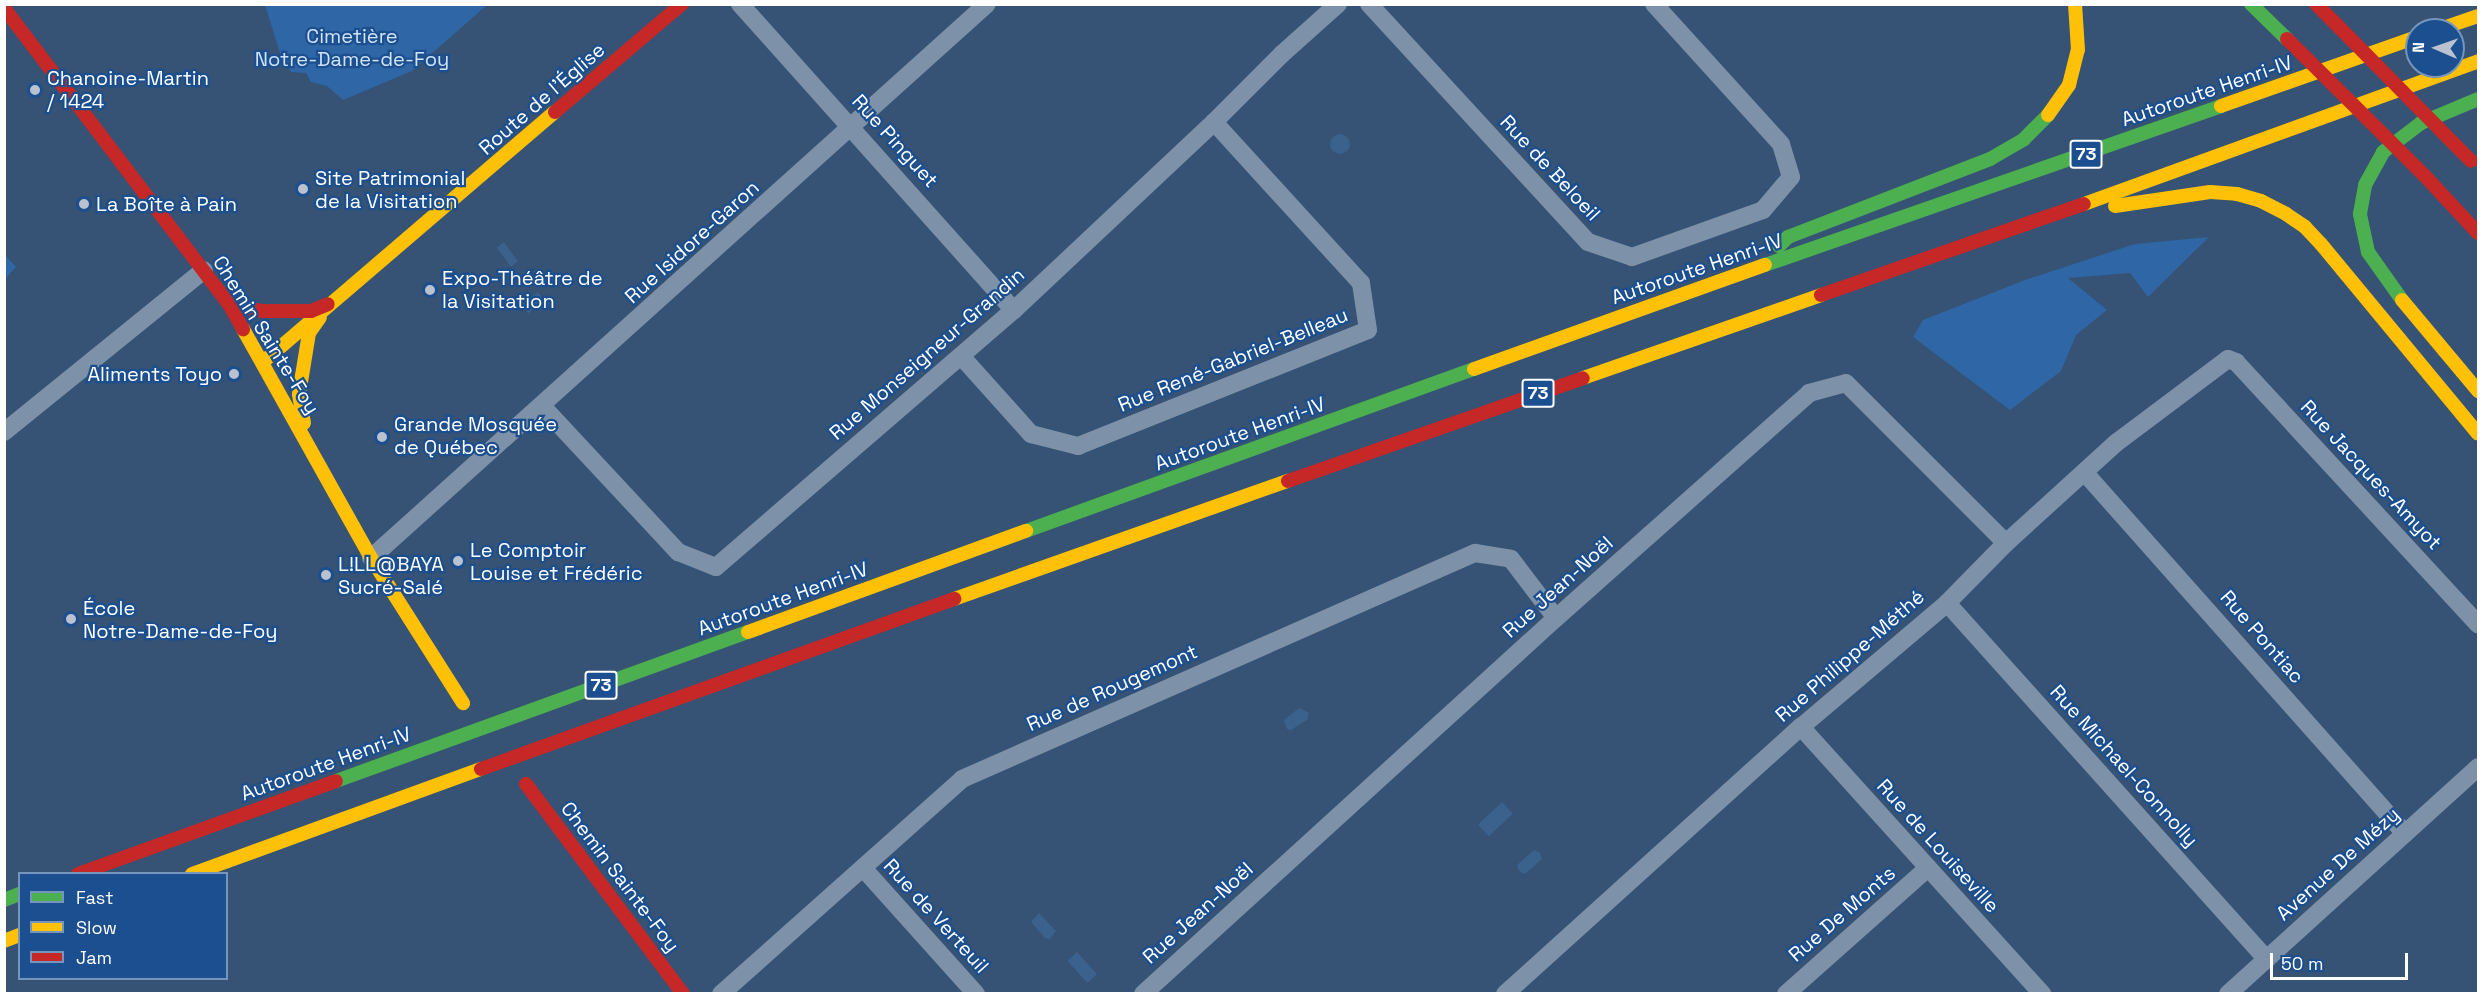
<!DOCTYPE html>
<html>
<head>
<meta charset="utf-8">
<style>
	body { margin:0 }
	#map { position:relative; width:2483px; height:998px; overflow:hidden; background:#365274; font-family:"Space Grotesk",sans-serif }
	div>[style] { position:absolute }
	.green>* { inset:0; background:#2f66a5 }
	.water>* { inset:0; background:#3b618d; transform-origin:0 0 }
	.round { border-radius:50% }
	.street>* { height:18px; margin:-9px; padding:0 9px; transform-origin:9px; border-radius:9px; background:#7d92a8 }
	.fast>* { height:14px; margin:-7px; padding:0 7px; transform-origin:7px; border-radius:7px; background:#4caf50 }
	.slow>* { height:14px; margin:-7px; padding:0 7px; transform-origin:7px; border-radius:7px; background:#ffc107 }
	.jam>* { height:14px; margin:-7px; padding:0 7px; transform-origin:7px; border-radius:7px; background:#c62828 }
	.jam-bridge>* { height:14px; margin:-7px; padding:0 7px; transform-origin:7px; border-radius:7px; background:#c62828 }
	.dots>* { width:16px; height:16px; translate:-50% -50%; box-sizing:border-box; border:3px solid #1b4f8f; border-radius:50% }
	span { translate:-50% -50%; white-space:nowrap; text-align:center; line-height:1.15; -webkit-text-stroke:4.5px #1b4f8f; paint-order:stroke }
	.shield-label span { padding:2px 4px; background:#1b4f8f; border:2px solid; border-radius:4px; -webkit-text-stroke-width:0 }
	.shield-label { font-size:18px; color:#fff; font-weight:700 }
	.park-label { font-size:20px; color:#cfe3fa }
	.poi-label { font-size:20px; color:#fff }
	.left { translate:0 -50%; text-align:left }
	.right { translate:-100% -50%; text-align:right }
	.street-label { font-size:20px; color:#fff }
	.frame { position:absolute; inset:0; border:6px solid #fff; pointer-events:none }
	.legend { position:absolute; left:18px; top:872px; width:210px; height:108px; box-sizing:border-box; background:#1b4f8f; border:2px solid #7695bc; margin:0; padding:8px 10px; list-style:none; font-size:18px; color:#fff }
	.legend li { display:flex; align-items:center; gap:12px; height:30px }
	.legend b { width:30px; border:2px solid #7695bc }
	.north { position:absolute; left:2405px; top:18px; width:60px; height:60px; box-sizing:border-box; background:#1b4f8f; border:2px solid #7695bc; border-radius:50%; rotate:272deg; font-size:16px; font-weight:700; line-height:24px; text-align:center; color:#fff }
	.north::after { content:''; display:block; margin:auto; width:21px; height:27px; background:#b9c2ce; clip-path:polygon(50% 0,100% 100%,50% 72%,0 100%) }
	.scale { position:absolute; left:2270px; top:953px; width:138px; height:27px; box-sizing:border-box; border:3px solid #fff; border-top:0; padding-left:8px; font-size:18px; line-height:21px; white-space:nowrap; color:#fff; -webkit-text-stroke:4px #1b4f8f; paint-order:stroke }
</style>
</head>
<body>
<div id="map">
	<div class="green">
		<div style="clip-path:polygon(265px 5px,265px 4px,487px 5px,412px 71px,343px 100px,327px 86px,311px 82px,306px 73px,291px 72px,280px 53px)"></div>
		<div style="clip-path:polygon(2209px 237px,2148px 297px,2130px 273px,2068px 278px,2107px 310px,2076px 335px,2061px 371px,2010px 410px,1913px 337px,1923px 320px,2025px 280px,2135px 244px)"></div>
		<div style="clip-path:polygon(5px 255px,16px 267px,5px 279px)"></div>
	</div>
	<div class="water">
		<div class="round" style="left:1330px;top:134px;width:20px;height:20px"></div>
		<div style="left:504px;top:242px;width:24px;height:9px;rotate:54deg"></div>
		<div style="left:538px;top:292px;width:11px;height:21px;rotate:52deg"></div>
		<div style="clip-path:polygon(1299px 708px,1309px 713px,1307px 720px,1291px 730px,1287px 729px,1284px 720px)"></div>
		<div style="left:1502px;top:802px;width:16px;height:33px;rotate:47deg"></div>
		<div style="clip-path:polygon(1534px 850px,1540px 853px,1542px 859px,1525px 874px,1519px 871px,1517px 865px)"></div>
		<div style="clip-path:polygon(1039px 913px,1056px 931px,1050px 939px,1045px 938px,1031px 922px)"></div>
		<div style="left:1077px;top:952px;width:30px;height:13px;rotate:48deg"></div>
	</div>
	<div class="street">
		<div style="left:740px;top:4px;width:411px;rotate:48.2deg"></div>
		<div style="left:1369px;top:4px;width:323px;rotate:47.4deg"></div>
		<div style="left:1588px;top:242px;width:46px;rotate:18.8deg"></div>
		<div style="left:1632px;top:257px;width:139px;rotate:-19.7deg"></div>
		<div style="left:1763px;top:210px;width:43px;rotate:-49.7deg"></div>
		<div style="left:1791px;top:177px;width:34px;rotate:-107deg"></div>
		<div style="left:1781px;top:144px;width:189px;rotate:-132.2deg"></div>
		<div style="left:961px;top:356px;width:105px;rotate:48.1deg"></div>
		<div style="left:1031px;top:434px;width:49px;rotate:14.3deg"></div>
		<div style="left:1078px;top:446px;width:312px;rotate:-21.8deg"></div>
		<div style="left:1368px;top:330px;width:48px;rotate:-98.5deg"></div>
		<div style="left:1361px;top:283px;width:218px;rotate:-132.4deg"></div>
		<div style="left:542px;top:406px;width:200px;rotate:47deg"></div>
		<div style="left:678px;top:552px;width:41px;rotate:21.5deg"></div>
		<div style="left:716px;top:567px;width:394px;rotate:-40.8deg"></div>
		<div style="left:1014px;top:310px;width:274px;rotate:-43.2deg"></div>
		<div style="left:1214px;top:122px;width:96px;rotate:-45deg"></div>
		<div style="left:1282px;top:54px;width:75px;rotate:-41.8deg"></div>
		<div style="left:4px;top:432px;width:257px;rotate:-39deg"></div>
		<div style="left:2085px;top:473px;width:482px;rotate:48.4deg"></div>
		<div style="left:371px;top:558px;width:828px;rotate:-41.97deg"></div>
		<div style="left:1947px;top:603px;width:479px;rotate:48.1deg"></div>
		<div style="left:1801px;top:727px;width:360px;rotate:47.9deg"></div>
		<div style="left:863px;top:868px;width:169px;rotate:48.1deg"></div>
		<div style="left:721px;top:994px;width:323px;rotate:-41.7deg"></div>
		<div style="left:962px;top:779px;width:561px;rotate:-23.78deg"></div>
		<div style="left:1475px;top:553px;width:36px;rotate:9deg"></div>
		<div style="left:1511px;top:559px;width:74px;rotate:52.7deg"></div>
		<div style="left:1143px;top:994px;width:559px;rotate:-42.32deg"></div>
		<div style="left:1556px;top:618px;width:339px;rotate:-41.6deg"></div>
		<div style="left:1809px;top:393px;width:38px;rotate:-15deg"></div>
		<div style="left:1846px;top:383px;width:226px;rotate:45deg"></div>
		<div style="left:1505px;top:994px;width:399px;rotate:-42.1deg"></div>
		<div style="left:1801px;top:727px;width:192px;rotate:-40.3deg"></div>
		<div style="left:1947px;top:603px;width:84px;rotate:-45.5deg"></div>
		<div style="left:2006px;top:543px;width:149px;rotate:-42.3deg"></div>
		<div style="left:2116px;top:443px;width:140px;rotate:-36.9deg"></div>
		<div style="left:2228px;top:359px;width:9px;rotate:21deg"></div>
		<div style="left:2236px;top:362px;width:357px;rotate:47.3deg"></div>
		<div style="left:1786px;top:994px;width:190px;rotate:-41.6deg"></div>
		<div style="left:2228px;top:994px;width:338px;rotate:-42.2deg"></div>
	</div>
	<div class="fast">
		<div style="left:2251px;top:4px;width:50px;rotate:44.2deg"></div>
		<div style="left:1779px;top:246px;width:13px;rotate:-45deg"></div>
		<div style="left:1788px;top:237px;width:217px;rotate:-21.1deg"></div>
		<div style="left:1990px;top:159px;width:39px;rotate:-30deg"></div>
		<div style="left:2024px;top:139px;width:34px;rotate:-45deg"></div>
		<div style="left:1765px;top:265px;width:483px;rotate:-19.2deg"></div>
		<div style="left:2402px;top:300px;width:59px;rotate:-125.3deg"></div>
		<div style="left:2368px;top:252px;width:39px;rotate:-102deg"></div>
		<div style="left:2360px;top:214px;width:29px;rotate:-80deg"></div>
		<div style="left:2365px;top:185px;width:38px;rotate:-61deg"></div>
		<div style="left:2383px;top:152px;width:48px;rotate:-37.3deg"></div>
		<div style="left:2421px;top:123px;width:62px;rotate:-22.8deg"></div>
		<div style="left:1026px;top:531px;width:476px;rotate:-19.9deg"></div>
		<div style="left:336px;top:781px;width:438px;rotate:-19.9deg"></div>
		<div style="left:4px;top:900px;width:17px;rotate:-21deg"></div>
	</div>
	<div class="slow">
		<div style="left:2437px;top:30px;width:43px;rotate:-18.9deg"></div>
		<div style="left:2221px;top:106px;width:208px;rotate:-19.4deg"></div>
		<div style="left:2048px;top:115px;width:37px;rotate:-55deg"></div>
		<div style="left:2069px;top:85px;width:36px;rotate:-76deg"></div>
		<div style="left:2078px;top:50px;width:46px;rotate:-93.7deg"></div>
		<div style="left:2084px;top:204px;width:419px;rotate:-19.9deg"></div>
		<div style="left:2115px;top:206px;width:96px;rotate:-8.4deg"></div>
		<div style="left:2210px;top:192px;width:27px;rotate:4deg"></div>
		<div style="left:2237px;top:194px;width:25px;rotate:16deg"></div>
		<div style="left:2261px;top:201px;width:28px;rotate:27deg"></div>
		<div style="left:2286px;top:214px;width:23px;rotate:34deg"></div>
		<div style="left:2305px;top:227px;width:23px;rotate:47deg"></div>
		<div style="left:2321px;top:244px;width:246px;rotate:50.4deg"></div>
		<div style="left:2402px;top:300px;width:119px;rotate:50.1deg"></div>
		<div style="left:243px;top:329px;width:262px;rotate:60.8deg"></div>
		<div style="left:371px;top:558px;width:172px;rotate:57.6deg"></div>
		<div style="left:263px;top:362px;width:384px;rotate:-40.6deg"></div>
		<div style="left:1474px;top:369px;width:309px;rotate:-19.7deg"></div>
		<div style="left:1583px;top:378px;width:252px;rotate:-19.2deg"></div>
		<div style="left:304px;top:423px;width:29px;rotate:-100deg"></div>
		<div style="left:299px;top:394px;width:62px;rotate:-80.7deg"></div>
		<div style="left:309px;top:333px;width:19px;rotate:-55deg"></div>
		<div style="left:954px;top:599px;width:354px;rotate:-19.5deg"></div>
		<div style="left:748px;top:632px;width:296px;rotate:-20deg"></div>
		<div style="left:192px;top:874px;width:307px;rotate:-20deg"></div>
		<div style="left:4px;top:941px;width:17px;rotate:-21deg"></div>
	</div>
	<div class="jam">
		<div style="left:2316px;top:4px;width:25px;rotate:45deg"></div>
		<div style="left:4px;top:8px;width:372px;rotate:52.8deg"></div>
		<div style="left:229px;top:304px;width:29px;rotate:61deg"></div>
		<div style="left:555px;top:112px;width:167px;rotate:-40.4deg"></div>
		<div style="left:2425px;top:176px;width:78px;rotate:47.1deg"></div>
		<div style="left:1821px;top:295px;width:278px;rotate:-19.1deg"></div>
		<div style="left:229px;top:304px;width:35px;rotate:12deg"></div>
		<div style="left:263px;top:311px;width:48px"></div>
		<div style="left:311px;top:311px;width:18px;rotate:-22deg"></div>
		<div style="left:1288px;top:481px;width:312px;rotate:-19.2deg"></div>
		<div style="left:481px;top:769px;width:503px;rotate:-19.77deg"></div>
		<div style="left:526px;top:784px;width:262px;rotate:53.2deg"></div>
		<div style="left:78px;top:874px;width:274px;rotate:-19.8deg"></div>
	</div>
	<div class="jam-bridge">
		<div style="left:2334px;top:22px;width:195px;rotate:45.4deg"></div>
		<div style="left:2287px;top:39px;width:194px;rotate:44.8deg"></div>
	</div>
	<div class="dots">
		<div style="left:35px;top:90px;background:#b9c2ce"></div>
		<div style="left:303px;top:189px;background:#b9c2ce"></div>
		<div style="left:84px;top:204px;background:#b9c2ce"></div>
		<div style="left:430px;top:290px;background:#b9c2ce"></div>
		<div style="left:234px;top:374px;background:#b9c2ce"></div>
		<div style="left:382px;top:437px;background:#b9c2ce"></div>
		<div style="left:458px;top:561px;background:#b9c2ce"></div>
		<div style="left:326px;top:575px;background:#b9c2ce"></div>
		<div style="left:71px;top:619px;background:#b9c2ce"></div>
	</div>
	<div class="shield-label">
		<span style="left:2086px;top:154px">73</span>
		<span style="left:1538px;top:393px">73</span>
		<span style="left:601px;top:685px">73</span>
	</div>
	<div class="park-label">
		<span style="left:352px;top:48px">Cimetière<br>Notre-Dame-de-Foy</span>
	</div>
	<div class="poi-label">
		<span class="left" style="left:47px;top:90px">Chanoine-Martin<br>/ 1424</span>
		<span class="left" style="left:315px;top:190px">Site Patrimonial<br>de la Visitation</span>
		<span class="left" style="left:96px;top:204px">La Boîte à Pain</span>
		<span class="left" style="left:442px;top:290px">Expo-Théâtre de<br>la Visitation</span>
		<span class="right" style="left:222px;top:374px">Aliments Toyo</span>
		<span class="left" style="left:394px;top:436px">Grande Mosquée<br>de Québec</span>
		<span class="left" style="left:470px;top:562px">Le Comptoir<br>Louise et Frédéric</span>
		<span class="left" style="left:338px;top:576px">L!LL@BAYA<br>Sucré-Salé</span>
		<span class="left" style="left:83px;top:620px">École<br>Notre-Dame-de-Foy</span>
	</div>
	<div class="street-label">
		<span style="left:2207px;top:91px;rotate:-19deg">Autoroute Henri-IV</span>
		<span style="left:542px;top:99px;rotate:-41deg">Route de l'Église</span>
		<span style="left:895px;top:141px;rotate:48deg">Rue Pinguet</span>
		<span style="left:1550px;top:168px;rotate:47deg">Rue de Beloeil</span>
		<span style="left:692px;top:242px;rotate:-42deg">Rue Isidore-Garon</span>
		<span style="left:1697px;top:269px;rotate:-19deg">Autoroute Henri-IV</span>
		<span style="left:266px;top:335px;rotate:58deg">Chemin Sainte-Foy</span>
		<span style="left:927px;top:354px;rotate:-41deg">Rue Monseigneur-Grandin</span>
		<span style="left:1233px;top:360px;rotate:-22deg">Rue René-Gabriel-Belleau</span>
		<span style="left:1240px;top:434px;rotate:-20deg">Autoroute Henri-IV</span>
		<span style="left:2371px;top:475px;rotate:47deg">Rue Jacques-Amyot</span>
		<span style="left:1558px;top:587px;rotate:-42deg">Rue Jean-Noël</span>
		<span style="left:783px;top:599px;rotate:-20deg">Autoroute Henri-IV</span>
		<span style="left:2262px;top:637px;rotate:49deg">Rue Pontiac</span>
		<span style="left:1850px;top:656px;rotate:-41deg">Rue Philippe-Méthé</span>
		<span style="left:1112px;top:688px;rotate:-24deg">Rue de Rougemont</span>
		<span style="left:326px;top:764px;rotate:-20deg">Autoroute Henri-IV</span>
		<span style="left:2124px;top:766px;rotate:48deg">Rue Michael-Connolly</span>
		<span style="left:1938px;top:846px;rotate:48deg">Rue de Louiseville</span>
		<span style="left:2338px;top:864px;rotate:-42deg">Avenue De Mézy</span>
		<span style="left:620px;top:877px;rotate:53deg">Chemin Sainte-Foy</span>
		<span style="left:1198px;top:913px;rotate:-42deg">Rue Jean-Noël</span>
		<span style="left:1842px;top:914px;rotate:-41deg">Rue De Monts</span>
		<span style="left:936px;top:916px;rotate:48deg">Rue de Verteuil</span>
	</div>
	<div class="frame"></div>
	<ul class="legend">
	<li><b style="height:8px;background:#4caf50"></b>Fast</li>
	<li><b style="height:8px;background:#ffc107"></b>Slow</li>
	<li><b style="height:8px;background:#c62828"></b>Jam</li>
	</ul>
	<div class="north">N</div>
	<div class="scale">50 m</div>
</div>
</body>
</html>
